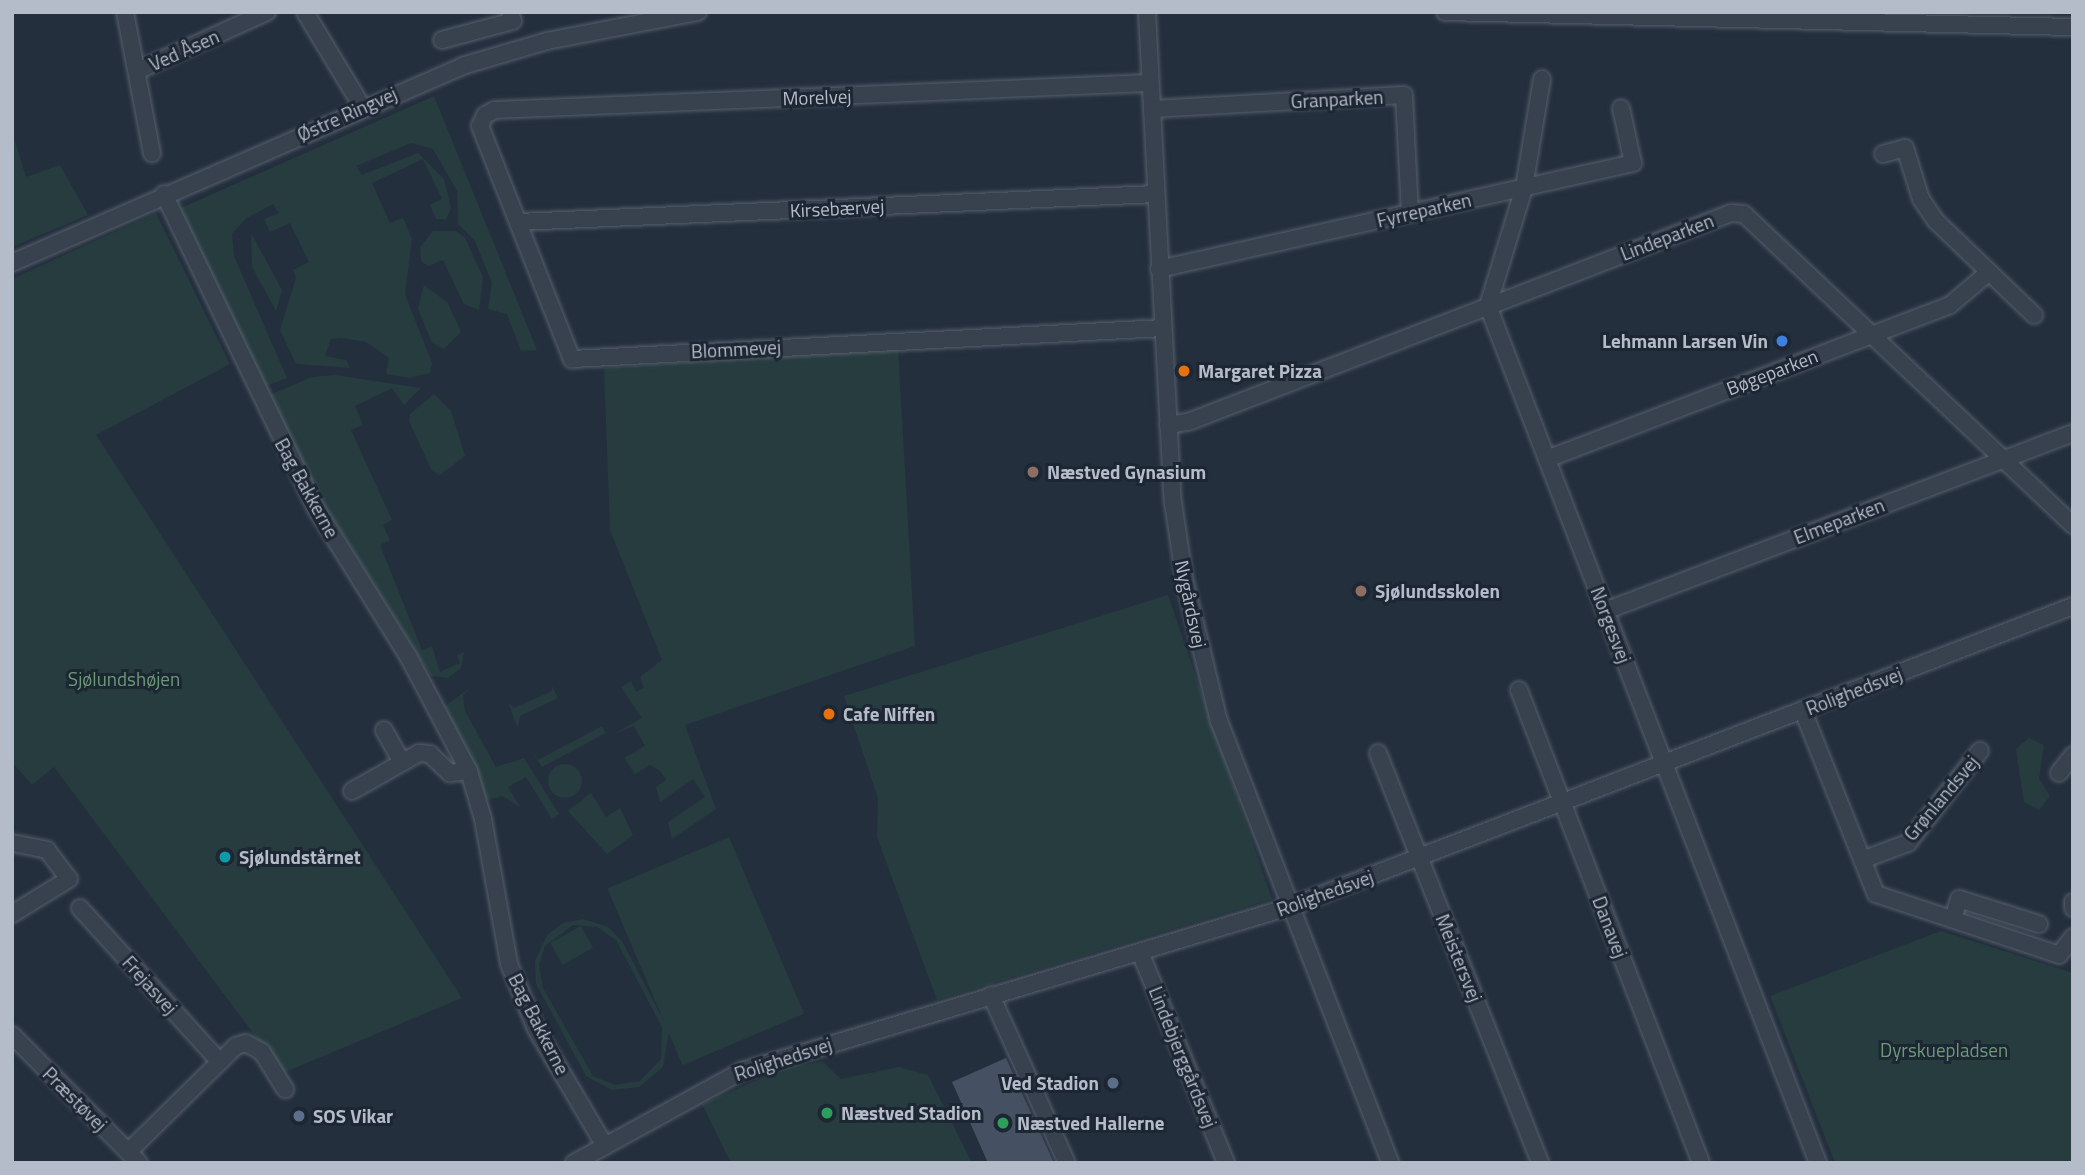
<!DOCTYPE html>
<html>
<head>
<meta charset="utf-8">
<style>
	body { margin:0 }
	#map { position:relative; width:2085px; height:1175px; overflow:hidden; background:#242f3e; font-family:"Titillium Web",sans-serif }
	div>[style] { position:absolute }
	.green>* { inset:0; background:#263c3f; transform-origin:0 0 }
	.round { border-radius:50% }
	.building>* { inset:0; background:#455162 }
	.roads { filter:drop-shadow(0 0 2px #565f6c) drop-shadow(0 0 2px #565f6c) }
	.minor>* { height:16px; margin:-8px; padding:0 8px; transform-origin:8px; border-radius:8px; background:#38414e }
	.dots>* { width:19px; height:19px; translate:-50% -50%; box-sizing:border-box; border:4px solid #1d2633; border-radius:50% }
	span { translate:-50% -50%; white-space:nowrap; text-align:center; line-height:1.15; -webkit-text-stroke:6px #1d2633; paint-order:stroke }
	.street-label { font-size:19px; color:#b4bcc9 }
	.poi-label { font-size:19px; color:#b4bcc9; font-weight:700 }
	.right { translate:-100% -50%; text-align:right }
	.left { translate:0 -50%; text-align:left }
	.park-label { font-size:19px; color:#6b9a76 }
	.frame { position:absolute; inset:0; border:14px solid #b4bcc9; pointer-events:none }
</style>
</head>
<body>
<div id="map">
	<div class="green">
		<div style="clip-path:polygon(434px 96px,537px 350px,521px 351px,507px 314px,488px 309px,492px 283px,475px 241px,458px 224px,457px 191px,433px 149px,411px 143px,356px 166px,362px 175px,418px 153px,444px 179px,451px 208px,446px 219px,436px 219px,430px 205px,442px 199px,423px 159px,372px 183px,390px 223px,403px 218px,412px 239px,405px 294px,432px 363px,430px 373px,409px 378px,386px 374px,389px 358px,366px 342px,341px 338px,331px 339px,325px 356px,346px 360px,350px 368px,296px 364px,280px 330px,296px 278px,293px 270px,309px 262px,290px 223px,270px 232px,264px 219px,279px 213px,273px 204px,245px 219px,232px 234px,234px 256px,287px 378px,263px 387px,185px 229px,181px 208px)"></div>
		<div style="clip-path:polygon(12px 132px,26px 177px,60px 165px,88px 215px,12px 247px)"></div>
		<div style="clip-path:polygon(156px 213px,230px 364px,96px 435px,462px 998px,283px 1073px,54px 767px,32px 785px,12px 762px,12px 279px)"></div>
		<div style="clip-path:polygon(433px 231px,456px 231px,465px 238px,483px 277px,479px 310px,464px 304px,443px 260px,428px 266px,421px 261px,420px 247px)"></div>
		<div style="clip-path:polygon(251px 233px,282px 290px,276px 311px,252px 267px)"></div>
		<div style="clip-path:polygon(424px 285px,448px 303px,461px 332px,444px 349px,432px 343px,418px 309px)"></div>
		<div style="clip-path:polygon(898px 348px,915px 646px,685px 725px,716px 809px,672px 839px,668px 822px,705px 797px,693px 779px,660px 802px,656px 787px,666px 780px,660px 771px,650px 765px,635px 774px,624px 758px,645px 746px,634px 726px,612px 735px,642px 718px,621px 687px,631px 681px,636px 692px,644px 688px,640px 677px,662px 660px,610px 530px,604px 368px)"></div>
		<div style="clip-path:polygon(335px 375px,421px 388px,404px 405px,392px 388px,355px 406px,363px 425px,351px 430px,392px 520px,383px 525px,390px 540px,380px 545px,422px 650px,432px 646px,440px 672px,460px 663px,457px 655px,464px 652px,461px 668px,448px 678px,431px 676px,304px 471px,267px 396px,312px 377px)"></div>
		<div style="clip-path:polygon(434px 394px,451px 411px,465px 456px,440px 475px,432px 471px,409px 421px,410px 414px)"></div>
		<div style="clip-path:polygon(1168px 595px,1272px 899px,937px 1000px,877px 837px,878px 798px,844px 696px)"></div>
		<div style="clip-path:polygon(552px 686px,558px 698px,520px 716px,518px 728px,508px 703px,514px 708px,552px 691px)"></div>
		<div style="clip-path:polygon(470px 688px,463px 695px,465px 711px,496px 767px,524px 758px,559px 814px,552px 819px,526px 777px,508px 787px,520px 807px,502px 796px,485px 801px,445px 706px)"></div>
		<div style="clip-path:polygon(602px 726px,606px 733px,542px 767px,522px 737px,538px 760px)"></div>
		<div style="clip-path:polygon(2029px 738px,2044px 745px,2039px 779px,2050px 796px,2039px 810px,2024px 802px,2016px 749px)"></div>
		<div class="round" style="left:548px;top:764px;width:34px;height:34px"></div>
		<div style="clip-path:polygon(591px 793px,606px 817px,620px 808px,633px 835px,607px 854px,568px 811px)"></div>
		<div style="left:729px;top:837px;width:192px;height:132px;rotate:67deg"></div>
		<div style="clip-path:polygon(evenodd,583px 919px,608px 927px,622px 941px,669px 1031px,663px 1067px,639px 1087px,612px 1090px,586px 1076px,536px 984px,535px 961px,547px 935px,563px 923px,583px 919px,573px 925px,597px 927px,616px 940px,662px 1027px,661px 1059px,640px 1081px,615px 1085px,593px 1076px,543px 988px,539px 965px,545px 946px,573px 925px)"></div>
		<div style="left:581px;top:926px;width:25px;height:35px;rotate:61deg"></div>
		<div style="clip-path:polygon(1941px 931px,2073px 973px,2073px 1163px,1835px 1163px,1770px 996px)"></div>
		<div style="clip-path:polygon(823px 1062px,841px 1079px,899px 1067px,928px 1075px,972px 1163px,731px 1163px,702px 1104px,788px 1067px)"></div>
	</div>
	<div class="building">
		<div class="round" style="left:216px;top:849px;width:18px;height:18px"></div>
		<div style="clip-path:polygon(1006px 1058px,1054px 1163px,988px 1163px,952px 1082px)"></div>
	</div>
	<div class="roads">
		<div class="minor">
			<div style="left:125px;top:12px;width:144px;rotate:79.2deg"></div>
			<div style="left:305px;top:12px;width:112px;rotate:58.9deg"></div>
			<div style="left:1147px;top:12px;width:491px;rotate:87deg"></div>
			<div style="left:1173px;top:502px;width:81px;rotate:81.5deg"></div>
			<div style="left:1185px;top:582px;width:143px;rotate:76.3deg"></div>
			<div style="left:1219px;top:721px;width:474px;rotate:68.8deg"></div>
			<div style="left:1445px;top:12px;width:628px;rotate:1.37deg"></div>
			<div style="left:442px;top:40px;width:73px;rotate:-15deg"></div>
			<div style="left:513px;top:21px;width:9px;rotate:-108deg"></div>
			<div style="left:139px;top:70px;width:141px;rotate:-24.4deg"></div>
			<div style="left:1542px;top:79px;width:110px;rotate:99.4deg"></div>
			<div style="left:1524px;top:188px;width:123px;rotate:107deg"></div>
			<div style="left:1488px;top:306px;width:918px;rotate:68.94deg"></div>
			<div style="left:1150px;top:83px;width:656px;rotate:177.64deg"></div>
			<div style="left:495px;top:110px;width:11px;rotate:153deg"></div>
			<div style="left:485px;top:115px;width:12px;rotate:114deg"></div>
			<div style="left:480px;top:126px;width:251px;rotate:68.5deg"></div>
			<div style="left:572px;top:359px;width:592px;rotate:-3deg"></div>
			<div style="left:1152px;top:109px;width:252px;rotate:-3.2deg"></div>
			<div style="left:1404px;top:95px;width:118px;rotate:87.1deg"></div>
			<div style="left:1883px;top:154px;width:23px;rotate:-15deg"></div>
			<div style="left:1905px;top:148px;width:53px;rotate:72.6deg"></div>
			<div style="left:1921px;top:199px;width:27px;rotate:56deg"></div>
			<div style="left:1936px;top:221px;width:136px;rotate:43.8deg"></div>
			<div style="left:164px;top:194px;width:351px;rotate:64.2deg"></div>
			<div style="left:317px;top:510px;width:172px;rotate:58.1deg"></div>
			<div style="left:408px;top:656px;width:130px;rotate:62.1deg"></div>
			<div style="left:469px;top:771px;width:50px;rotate:73.7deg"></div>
			<div style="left:483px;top:819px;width:147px;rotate:79.8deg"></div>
			<div style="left:509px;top:964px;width:70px;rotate:67.4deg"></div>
			<div style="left:536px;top:1029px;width:136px;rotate:59.5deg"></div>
			<div style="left:518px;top:222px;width:639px;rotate:-2.51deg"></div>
			<div style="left:12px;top:263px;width:491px;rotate:-23.6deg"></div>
			<div style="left:462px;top:66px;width:89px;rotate:-16.4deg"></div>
			<div style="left:547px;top:41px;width:154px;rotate:-10.9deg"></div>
			<div style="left:1159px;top:269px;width:486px;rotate:-12.6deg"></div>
			<div style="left:1633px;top:163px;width:56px;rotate:-102.3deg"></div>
			<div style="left:1168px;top:425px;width:20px;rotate:-9deg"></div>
			<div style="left:1188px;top:422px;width:582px;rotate:-21.05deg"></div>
			<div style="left:1731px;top:213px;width:13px;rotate:4deg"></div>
			<div style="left:1744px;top:214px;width:453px;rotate:43.4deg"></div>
			<div style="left:1547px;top:459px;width:431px;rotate:-20.9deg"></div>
			<div style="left:1950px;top:305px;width:51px;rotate:-40.2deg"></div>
			<div style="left:1605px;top:611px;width:501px;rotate:-20.82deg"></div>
			<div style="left:1519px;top:690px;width:507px;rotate:68.95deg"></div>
			<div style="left:1803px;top:711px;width:197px;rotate:68.3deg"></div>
			<div style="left:1876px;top:894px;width:193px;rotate:18.4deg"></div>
			<div style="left:2059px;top:955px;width:23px;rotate:-52deg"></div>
			<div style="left:384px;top:730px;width:37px;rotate:61deg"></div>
			<div style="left:1378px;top:753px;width:441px;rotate:68.4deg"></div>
			<div style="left:2059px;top:773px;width:23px;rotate:-52deg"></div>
			<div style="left:352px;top:791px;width:77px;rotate:-29.6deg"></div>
			<div style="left:419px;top:753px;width:11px;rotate:5deg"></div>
			<div style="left:430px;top:754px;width:28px;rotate:44deg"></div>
			<div style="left:450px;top:773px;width:19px;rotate:-6deg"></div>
			<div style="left:12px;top:843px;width:36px;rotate:11deg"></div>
			<div style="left:47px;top:850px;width:36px;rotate:53deg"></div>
			<div style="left:69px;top:879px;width:67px;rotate:148.4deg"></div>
			<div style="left:1862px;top:860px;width:49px;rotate:-20.3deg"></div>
			<div style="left:1908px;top:843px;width:117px;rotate:-52deg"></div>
			<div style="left:2073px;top:902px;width:6px;rotate:90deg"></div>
			<div style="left:80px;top:908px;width:207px;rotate:47.7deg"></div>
			<div style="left:1953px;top:919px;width:21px;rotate:-73deg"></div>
			<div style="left:1959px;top:899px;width:84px;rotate:17.4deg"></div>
			<div style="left:1140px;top:952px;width:228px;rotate:67.8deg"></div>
			<div style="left:991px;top:995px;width:184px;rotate:65.7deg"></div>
			<div style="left:12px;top:1035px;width:180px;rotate:45.2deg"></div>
			<div style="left:128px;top:1152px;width:151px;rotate:-44.5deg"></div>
			<div style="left:236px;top:1046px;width:10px;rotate:-17deg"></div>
			<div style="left:246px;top:1043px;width:18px;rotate:29deg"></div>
			<div style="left:262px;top:1052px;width:44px;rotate:58.1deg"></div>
			<div style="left:574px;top:1163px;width:192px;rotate:-28.7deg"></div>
			<div style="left:742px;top:1071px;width:571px;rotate:-16.69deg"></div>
			<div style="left:1289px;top:907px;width:840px;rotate:-21deg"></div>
		</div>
	</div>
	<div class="dots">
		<div style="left:1782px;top:341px;background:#3f7fe0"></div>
		<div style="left:1184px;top:371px;background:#e8710a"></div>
		<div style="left:1033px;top:472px;background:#8d6e63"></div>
		<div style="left:1361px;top:591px;background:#8d6e63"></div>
		<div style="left:829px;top:714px;background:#e8710a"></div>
		<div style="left:225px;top:857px;background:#0f9aa8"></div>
		<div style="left:1113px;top:1083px;background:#5c6f8a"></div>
		<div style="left:827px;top:1113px;background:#2e9e5b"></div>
		<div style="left:299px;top:1116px;background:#5c6f8a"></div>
		<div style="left:1003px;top:1123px;background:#2e9e5b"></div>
	</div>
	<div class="street-label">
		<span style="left:184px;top:50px;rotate:-24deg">Ved Åsen</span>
		<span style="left:817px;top:97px;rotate:-2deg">Morelvej</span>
		<span style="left:1337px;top:99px;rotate:-3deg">Granparken</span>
		<span style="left:347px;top:114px;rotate:-24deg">Østre Ringvej</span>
		<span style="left:837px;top:208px;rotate:-3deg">Kirsebærvej</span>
		<span style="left:1424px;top:210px;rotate:-13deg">Fyrreparken</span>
		<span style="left:1667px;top:237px;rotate:-21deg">Lindeparken</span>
		<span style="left:736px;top:349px;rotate:-3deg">Blommevej</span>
		<span style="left:1772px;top:372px;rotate:-21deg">Bøgeparken</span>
		<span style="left:307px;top:488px;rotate:61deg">Bag Bakkerne</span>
		<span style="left:1839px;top:521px;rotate:-21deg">Elmeparken</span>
		<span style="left:1191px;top:604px;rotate:78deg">Nygårdsvej</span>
		<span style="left:1611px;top:625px;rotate:69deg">Norgesvej</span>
		<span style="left:1854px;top:691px;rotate:-21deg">Rolighedsvej</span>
		<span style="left:1941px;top:798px;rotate:-50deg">Grønlandsvej</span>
		<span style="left:1325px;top:893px;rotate:-20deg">Rolighedsvej</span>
		<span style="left:1610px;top:927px;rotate:69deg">Danavej</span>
		<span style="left:1459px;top:958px;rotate:68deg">Meistersvej</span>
		<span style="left:150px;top:985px;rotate:48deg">Frejasvej</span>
		<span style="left:539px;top:1024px;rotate:63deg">Bag Bakkerne</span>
		<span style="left:1183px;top:1057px;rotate:68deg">Lindebjerggårdsvej</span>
		<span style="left:783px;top:1059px;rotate:-18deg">Rolighedsvej</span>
		<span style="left:75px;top:1099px;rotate:45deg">Præstøvej</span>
	</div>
	<div class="poi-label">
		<span class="right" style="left:1768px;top:341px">Lehmann Larsen Vin</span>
		<span class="left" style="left:1198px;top:371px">Margaret Pizza</span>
		<span class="left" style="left:1047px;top:472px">Næstved Gynasium</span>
		<span class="left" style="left:1375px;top:591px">Sjølundsskolen</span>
		<span class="left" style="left:843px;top:714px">Cafe Niffen</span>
		<span class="left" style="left:239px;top:857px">Sjølundstårnet</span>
		<span class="right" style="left:1099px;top:1083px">Ved Stadion</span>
		<span class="left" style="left:841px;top:1113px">Næstved Stadion</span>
		<span class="left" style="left:313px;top:1116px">SOS Vikar</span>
		<span class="left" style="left:1017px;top:1123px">Næstved Hallerne</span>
	</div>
	<div class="park-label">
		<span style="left:124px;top:679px">Sjølundshøjen</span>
		<span style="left:1944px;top:1050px">Dyrskuepladsen</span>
	</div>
	<div class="frame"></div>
</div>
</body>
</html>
